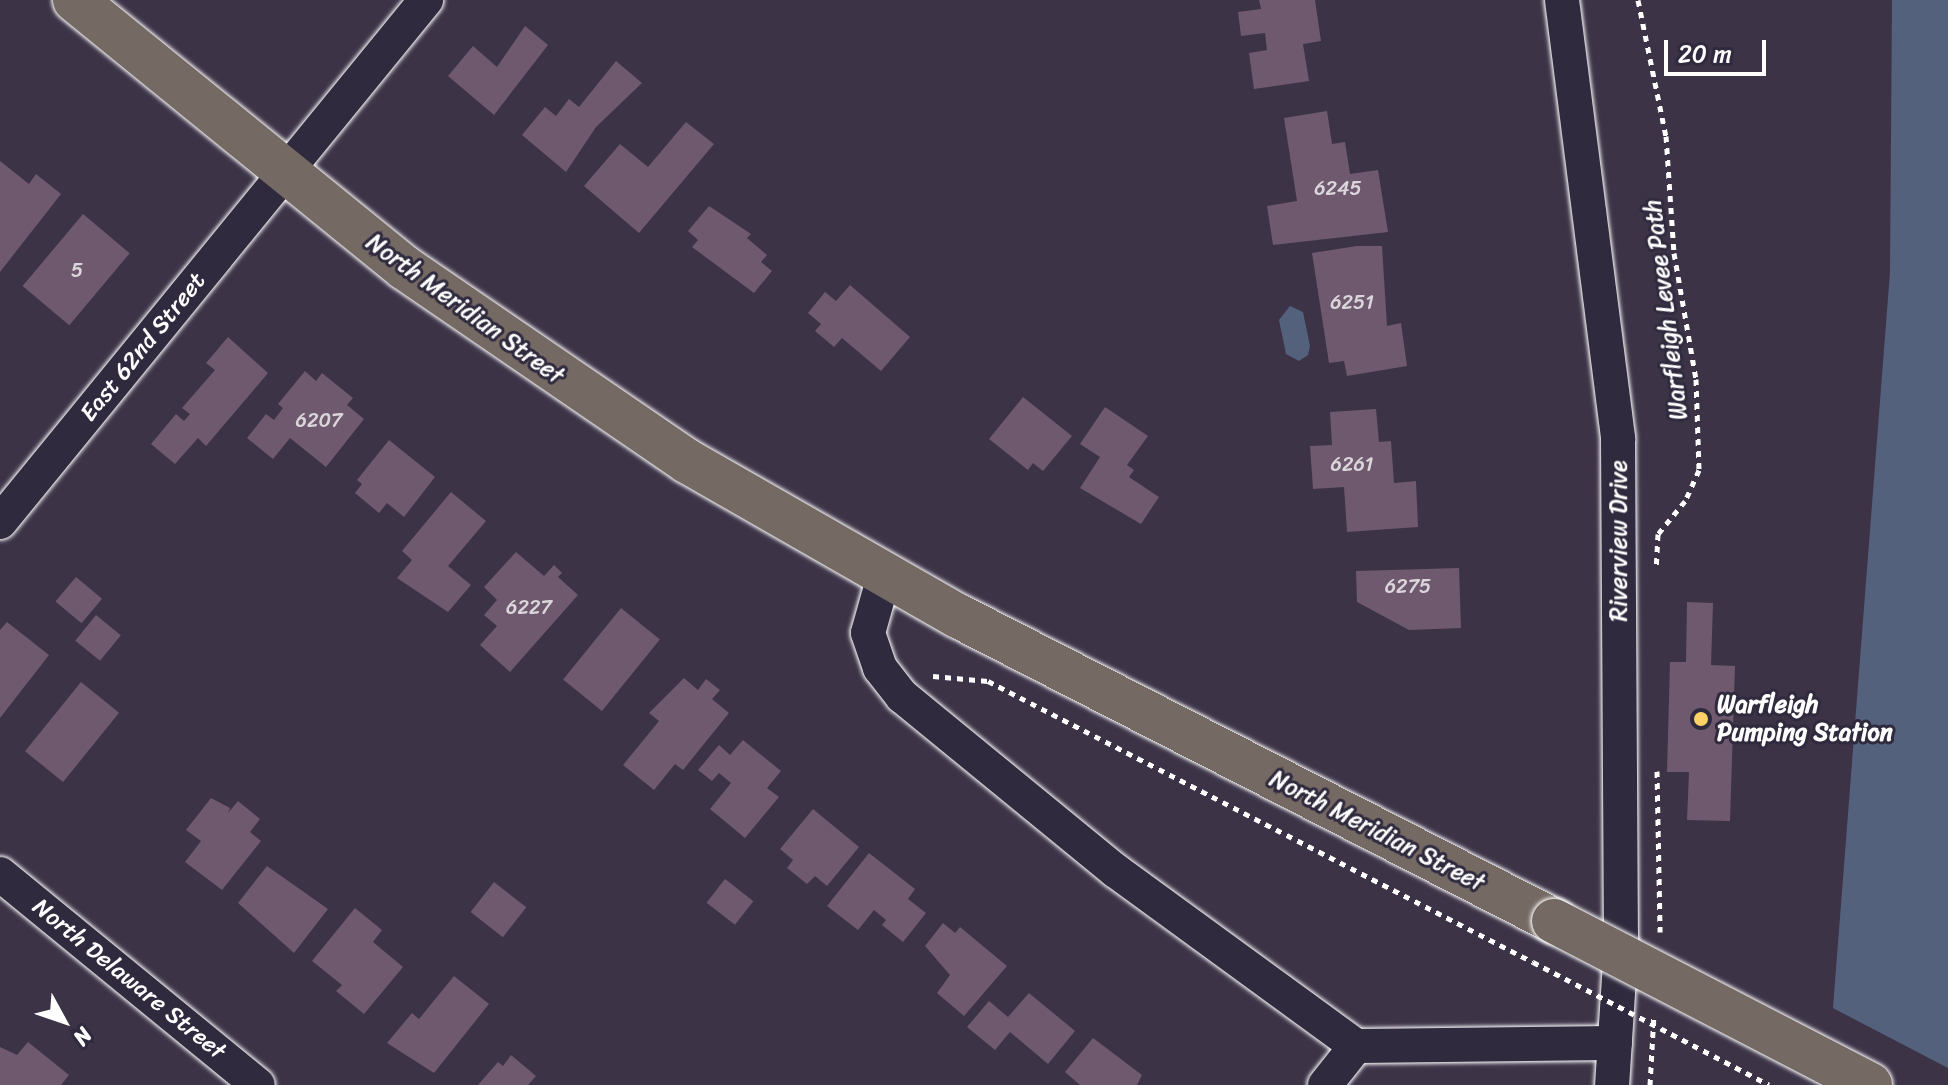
<!DOCTYPE html>
<html>
<head>
<meta charset="utf-8">
<style>
	body { margin:0 }
	#map { position:relative; width:1948px; height:1085px; overflow:hidden; background:#3c3347; font-family:Sriracha,sans-serif }
	div>[style] { position:absolute }
	.water>* { inset:0; background:#54617d }
	.pier>* { inset:0; background:#3c3347 }
	.building>* { inset:0; background:#6f596e; transform-origin:0 0 }
	.path>* { height:5px; margin-top:-2.5px; transform-origin:0; background:repeating-linear-gradient(90deg,#fff 0 6px,transparent 0 12px) }
	.roads { filter:drop-shadow(0 0 2px #fff) drop-shadow(0 0 2px #fff) }
	.street>* { height:34px; margin:-17px; padding:0 17px; transform-origin:17px; border-radius:17px; background:#2f2a3d }
	.primary>* { height:44px; margin:-22px; padding:0 22px; transform-origin:22px; border-radius:22px; background:#756964 }
	.path-bridge>* { height:5px; margin-top:-2.5px; transform-origin:0; background:repeating-linear-gradient(90deg,#fff 0 6px,transparent 0 12px) }
	.bridges { filter:drop-shadow(0 0 2px #fff) drop-shadow(0 0 2px #fff) }
	.primary-bridge>* { height:44px; margin:-22px; padding:0 22px; transform-origin:22px; border-radius:22px; background:#756964 }
	.dots>* { width:22px; height:22px; translate:-50% -50%; box-sizing:border-box; border:4px solid #2f2a3d; border-radius:50% }
	span { translate:-50% -50%; white-space:nowrap; text-align:center; line-height:1.15; -webkit-text-stroke:6px #2f2a3d; paint-order:stroke }
	.number-label { font-size:20px; color:#dbd6db }
	.number-label span { -webkit-text-stroke-width:0 }
	.street-label { font-size:24px; color:#fff }
	.poi-label { font-size:24px; color:#fff; font-weight:700 }
	.left { translate:0 -50%; text-align:left }
	.north { position:absolute; left:24px; top:981px; width:80px; height:80px; -webkit-text-stroke:6px #2f2a3d; paint-order:stroke; rotate:130deg; font-size:22px; font-weight:700; line-height:32px; text-align:center; color:#fff }
	.north::after { content:''; display:block; margin:auto; width:28px; height:36px; background:#fff; clip-path:polygon(50% 0,100% 100%,50% 72%,0 100%) }
	.scale { position:absolute; left:1664px; top:40px; width:102px; height:36px; box-sizing:border-box; border:4px solid #fff; border-top:0; padding-left:10px; font-size:24px; line-height:28px; white-space:nowrap; color:#fff; -webkit-text-stroke:6px #2f2a3d; paint-order:stroke }
</style>
</head>
<body>
<div id="map">
	<div class="water">
		<div style="clip-path:polygon(1892px 0,1948px 0,1948px 1085px,1827px 1085px,1890px 272px)"></div>
		<div style="clip-path:polygon(1290px 306px,1303px 312px,1310px 346px,1308px 355px,1299px 361px,1286px 354px,1279px 320px)"></div>
	</div>
	<div class="pier">
		<div style="clip-path:polygon(1829px 1006px,1948px 1068px,1948px 1085px,1823px 1085px)"></div>
	</div>
	<div class="building">
		<div style="clip-path:polygon(1259px 0,1315px 0,1321px 41px,1303px 44px,1309px 81px,1254px 89px,1249px 53px,1267px 50px,1265px 33px,1241px 36px,1238px 12px,1261px 9px)"></div>
		<div style="clip-path:polygon(525px 26px,548px 45px,494px 115px,448px 76px,473px 46px,497px 67px)"></div>
		<div style="clip-path:polygon(616px 61px,642px 83px,596px 127px,566px 172px,522px 135px,545px 107px,556px 116px,569px 99px,579px 107px)"></div>
		<div style="clip-path:polygon(1327px 111px,1332px 144px,1345px 142px,1350px 174px,1378px 170px,1388px 232px,1273px 245px,1267px 206px,1297px 201px,1284px 118px)"></div>
		<div style="clip-path:polygon(686px 122px,714px 144px,639px 233px,584px 186px,620px 144px,648px 167px)"></div>
		<div style="clip-path:polygon(0 161px,29px 184px,36px 174px,61px 194px,0 272px)"></div>
		<div style="clip-path:polygon(709px 206px,751px 234px,747px 238px,767px 255px,761px 262px,772px 271px,754px 293px,692px 247px,698px 240px,688px 231px)"></div>
		<div style="left:83px;top:214px;width:61px;height:94px;rotate:40deg"></div>
		<div style="clip-path:polygon(1357px 246px,1382px 246px,1387px 326px,1401px 323px,1407px 366px,1347px 376px,1344px 361px,1329px 363px,1312px 253px)"></div>
		<div style="clip-path:polygon(850px 285px,910px 337px,881px 371px,842px 338px,834px 347px,815px 331px,821px 324px,808px 313px,825px 292px,836px 301px)"></div>
		<div style="clip-path:polygon(228px 337px,268px 373px,206px 446px,198px 438px,175px 464px,151px 444px,176px 414px,184px 421px,190px 414px,182px 408px,215px 370px,206px 363px)"></div>
		<div style="clip-path:polygon(305px 371px,316px 381px,322px 373px,353px 398px,347px 405px,364px 419px,326px 467px,290px 438px,273px 459px,247px 438px,266px 414px,274px 420px,283px 408px,278px 404px)"></div>
		<div style="clip-path:polygon(1023px 397px,1072px 436px,1043px 471px,1033px 463px,1028px 470px,989px 439px)"></div>
		<div style="clip-path:polygon(1105px 407px,1148px 436px,1127px 465px,1134px 470px,1129px 477px,1159px 497px,1141px 524px,1080px 488px,1100px 457px,1080px 444px)"></div>
		<div style="clip-path:polygon(1376px 409px,1379px 442px,1391px 441px,1394px 483px,1416px 481px,1418px 527px,1347px 532px,1344px 487px,1313px 489px,1310px 446px,1332px 445px,1330px 412px)"></div>
		<div style="clip-path:polygon(389px 440px,435px 477px,404px 517px,387px 503px,379px 513px,355px 493px,362px 484px,357px 480px)"></div>
		<div style="clip-path:polygon(451px 492px,486px 521px,448px 566px,471px 585px,448px 612px,397px 578px,412px 560px,402px 551px)"></div>
		<div style="clip-path:polygon(516px 552px,544px 576px,554px 565px,562px 573px,558px 577px,578px 595px,510px 672px,480px 645px,497px 626px,484px 615px,497px 600px,484px 587px)"></div>
		<div style="clip-path:polygon(1459px 568px,1461px 628px,1409px 630px,1357px 602px,1356px 571px)"></div>
		<div style="left:76px;top:577px;width:34px;height:32px;rotate:40deg"></div>
		<div style="clip-path:polygon(1687px 602px,1713px 603px,1711px 665px,1735px 666px,1730px 821px,1687px 820px,1689px 772px,1667px 772px,1670px 662px,1686px 662px)"></div>
		<div style="left:621px;top:608px;width:50px;height:92px;rotate:39deg"></div>
		<div style="left:96px;top:615px;width:32px;height:33px;rotate:39deg"></div>
		<div style="clip-path:polygon(7px 622px,49px 655px,0 718px,0 630px)"></div>
		<div style="clip-path:polygon(684px 678px,698px 690px,706px 679px,720px 690px,712px 699px,729px 713px,683px 770px,675px 764px,654px 790px,623px 765px,659px 721px,649px 713px)"></div>
		<div style="left:81px;top:682px;width:49px;height:89px;rotate:39deg"></div>
		<div style="clip-path:polygon(743px 740px,781px 771px,767px 788px,779px 797px,745px 838px,710px 809px,731px 783px,719px 773px,712px 781px,698px 770px,719px 745px,730px 755px)"></div>
		<div style="clip-path:polygon(211px 798px,230px 808px,228px 813px,238px 801px,260px 819px,250px 832px,261px 841px,222px 890px,185px 862px,201px 841px,186px 830px)"></div>
		<div style="clip-path:polygon(813px 809px,859px 847px,827px 886px,815px 876px,807px 884px,787px 868px,793px 860px,780px 849px)"></div>
		<div style="clip-path:polygon(869px 853px,915px 889px,908px 899px,926px 913px,903px 942px,882px 925px,886px 920px,874px 910px,858px 930px,827px 906px)"></div>
		<div style="clip-path:polygon(267px 866px,328px 909px,294px 953px,238px 903px)"></div>
		<div style="left:725px;top:879px;width:36px;height:30px;rotate:38deg"></div>
		<div style="left:494px;top:882px;width:41px;height:38px;rotate:38deg"></div>
		<div style="clip-path:polygon(355px 908px,382px 930px,373px 942px,403px 967px,364px 1014px,336px 991px,342px 985px,312px 961px)"></div>
		<div style="clip-path:polygon(943px 923px,955px 933px,960px 927px,1007px 966px,964px 1016px,937px 993px,950px 975px,925px 946px)"></div>
		<div style="clip-path:polygon(454px 976px,489px 1004px,434px 1073px,387px 1043px,412px 1013px,419px 1019px)"></div>
		<div style="clip-path:polygon(1029px 993px,1075px 1031px,1048px 1064px,1010px 1032px,995px 1050px,967px 1027px,989px 1001px,1008px 1017px)"></div>
		<div style="clip-path:polygon(1093px 1038px,1142px 1075px,1137px 1085px,1080px 1085px,1065px 1072px)"></div>
		<div style="clip-path:polygon(28px 1042px,69px 1075px,61px 1085px,0 1085px,0 1047px,17px 1055px)"></div>
		<div style="clip-path:polygon(511px 1055px,536px 1076px,528px 1085px,478px 1085px,498px 1062px,503px 1066px)"></div>
	</div>
	<div class="path">
		<div style="left:1638px;top:0;width:139px;rotate:78.4deg"></div>
		<div style="left:1666px;top:136px;width:117px;rotate:86.1deg"></div>
		<div style="left:1674px;top:253px;width:128px;rotate:80.1deg"></div>
		<div style="left:1696px;top:379px;width:91px;rotate:88.1deg"></div>
		<div style="left:1699px;top:470px;width:34px;rotate:114deg"></div>
		<div style="left:1685px;top:501px;width:43px;rotate:129.3deg"></div>
		<div style="left:1658px;top:534px;width:35px;rotate:93deg"></div>
		<div style="left:933px;top:676px;width:55px;rotate:5.2deg"></div>
		<div style="left:988px;top:681px;width:613px;rotate:27.28deg"></div>
		<div style="left:1657px;top:771px;width:161px;rotate:88.9deg"></div>
		<div style="left:1650px;top:1085px;width:71px;rotate:-86.8deg"></div>
	</div>
	<div class="roads">
		<div class="street">
			<div style="left:1562px;top:0;width:442px;rotate:82.7deg"></div>
			<div style="left:1618px;top:438px;width:509px;rotate:89.66deg"></div>
			<div style="left:1621px;top:947px;width:138px;rotate:93.7deg"></div>
			<div style="left:0;top:522px;width:674px;rotate:-50.78deg"></div>
			<div style="left:884px;top:576px;width:59px;rotate:105.7deg"></div>
			<div style="left:868px;top:633px;width:37px;rotate:71deg"></div>
			<div style="left:880px;top:668px;width:36px;rotate:52deg"></div>
			<div style="left:902px;top:696px;width:276px;rotate:39.3deg"></div>
			<div style="left:1116px;top:871px;width:297px;rotate:36.1deg"></div>
			<div style="left:1356px;top:1046px;width:259px;rotate:-0.7deg"></div>
			<div style="left:0;top:874px;width:333px;rotate:39.3deg"></div>
			<div style="left:1325px;top:1085px;width:50px;rotate:-51.5deg"></div>
		</div>
		<div class="primary">
			<div style="left:75px;top:0;width:425px;rotate:39.1deg"></div>
			<div style="left:405px;top:268px;width:342px;rotate:34.4deg"></div>
			<div style="left:687px;top:461px;width:312px;rotate:29.8deg"></div>
			<div style="left:958px;top:616px;width:670px;rotate:27.1deg"></div>
		</div>
	</div>
	<div class="path-bridge">
		<div style="left:1533px;top:962px;width:266px;rotate:27.5deg"></div>
	</div>
	<div class="bridges">
		<div class="primary-bridge">
			<div style="left:1554px;top:921px;width:356px;rotate:27.4deg"></div>
		</div>
	</div>
	<div class="dots">
		<div style="left:1701px;top:719px;background:#ffd166"></div>
	</div>
	<div class="number-label">
		<span style="left:1338px;top:188px">6245</span>
		<span style="left:77px;top:270px">5</span>
		<span style="left:1352px;top:302px">6251</span>
		<span style="left:319px;top:420px">6207</span>
		<span style="left:1352px;top:464px">6261</span>
		<span style="left:1408px;top:586px">6275</span>
		<span style="left:529px;top:607px">6227</span>
	</div>
	<div class="street-label">
		<span style="left:465px;top:309px;rotate:36deg">North Meridian Street</span>
		<span style="left:1666px;top:310px;rotate:-97deg">Warfleigh Levee Path</span>
		<span style="left:143px;top:347px;rotate:-51deg">East 62nd Street</span>
		<span style="left:1619px;top:541px;rotate:-90deg">Riverview Drive</span>
		<span style="left:1377px;top:831px;rotate:27deg">North Meridian Street</span>
		<span style="left:129px;top:979px;rotate:39deg">North Delaware Street</span>
	</div>
	<div class="poi-label">
		<span class="left" style="left:1717px;top:719px">Warfleigh<br>Pumping Station</span>
	</div>
	<div class="north">N</div>
	<div class="scale">20 m</div>
</div>
</body>
</html>
